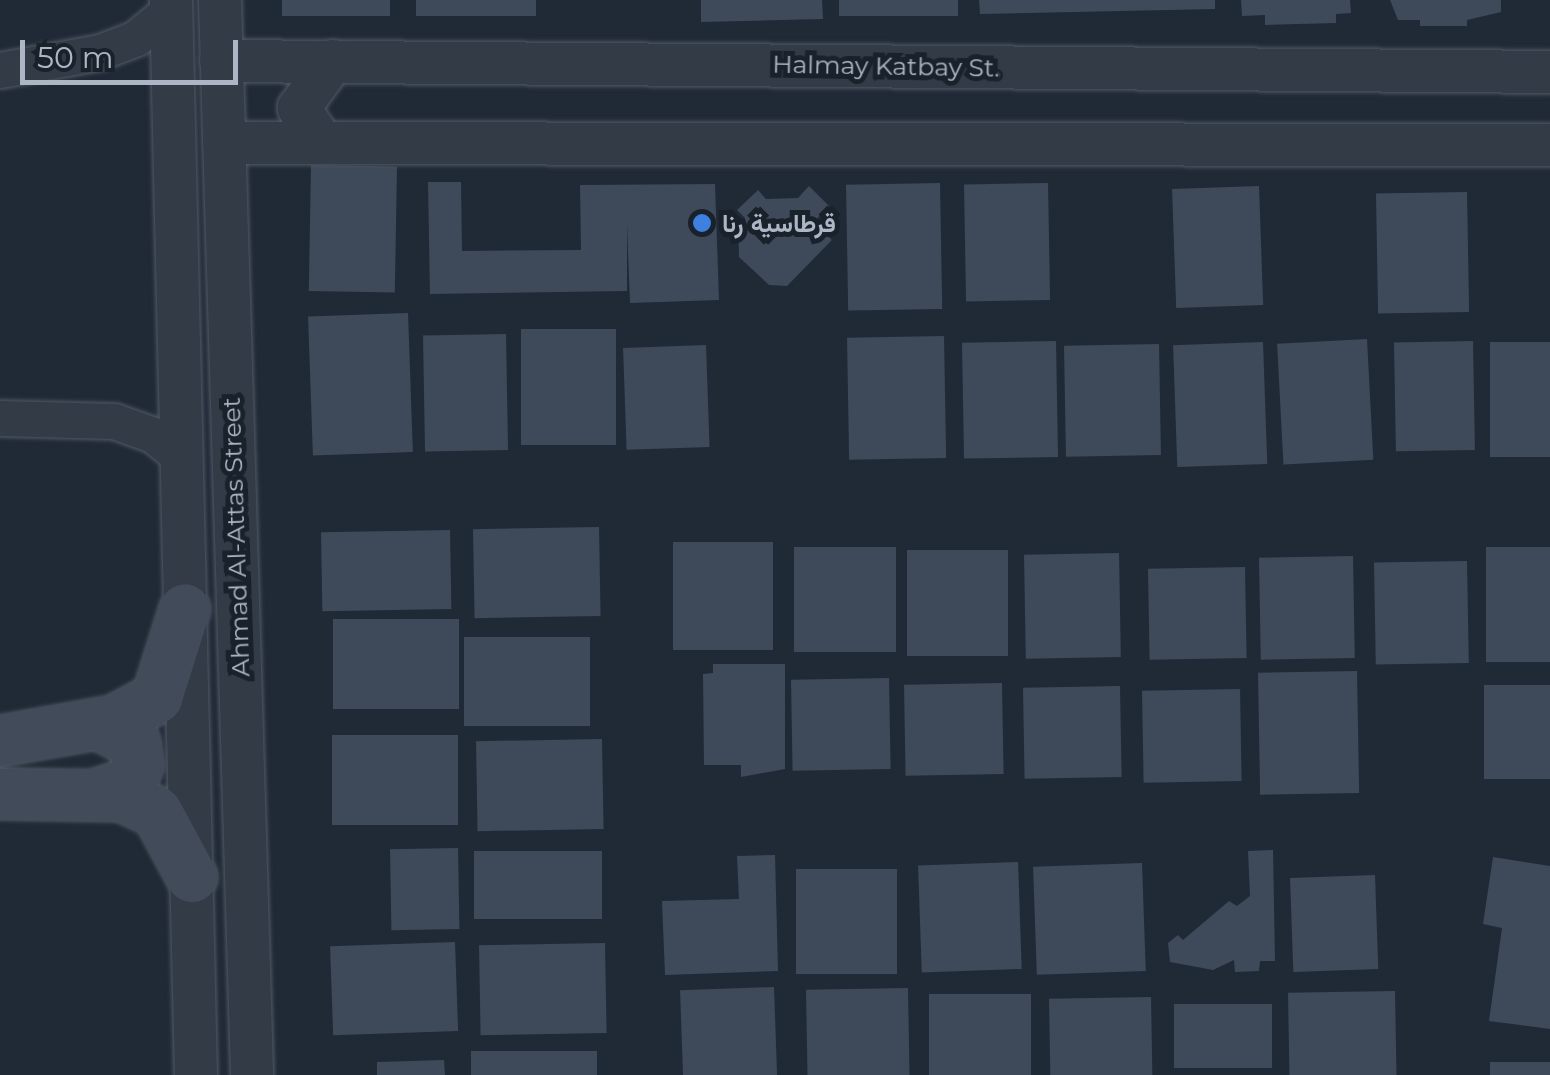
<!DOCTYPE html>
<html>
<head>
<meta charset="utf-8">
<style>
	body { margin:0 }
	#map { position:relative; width:1550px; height:1075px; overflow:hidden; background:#202a36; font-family:Montserrat,Vazirmatn,sans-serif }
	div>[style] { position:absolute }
	.building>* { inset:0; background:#3e4a59; transform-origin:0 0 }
	.roads { filter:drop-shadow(0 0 2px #505965) drop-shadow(0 0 2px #505965) }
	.minor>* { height:35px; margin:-17.5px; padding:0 17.5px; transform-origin:17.5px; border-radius:17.5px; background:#333b47 }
	.tertiary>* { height:42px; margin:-21px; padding:0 21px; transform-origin:21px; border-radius:21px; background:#333b47 }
	.secondary>* { height:50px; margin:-25px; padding:0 25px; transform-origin:25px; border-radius:25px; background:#414b5a }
	.dots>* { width:28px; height:28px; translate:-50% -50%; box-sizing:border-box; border:5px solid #19212b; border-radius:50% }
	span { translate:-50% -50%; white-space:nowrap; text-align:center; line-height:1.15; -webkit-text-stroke:10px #19212b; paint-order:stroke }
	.street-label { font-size:25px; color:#adb6c4 }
	.poi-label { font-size:25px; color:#adb6c4; font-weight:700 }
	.left { translate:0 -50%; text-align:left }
	.scale { position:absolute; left:20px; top:40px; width:218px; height:45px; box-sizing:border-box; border:5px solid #adb6c4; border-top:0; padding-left:12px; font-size:30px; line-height:35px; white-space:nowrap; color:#adb6c4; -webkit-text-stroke:8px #19212b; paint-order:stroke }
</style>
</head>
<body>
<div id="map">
	<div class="building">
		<div style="left:282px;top:0;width:108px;height:16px"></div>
		<div style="left:416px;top:0;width:120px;height:16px"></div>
		<div style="clip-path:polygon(701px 0,822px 0,823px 19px,701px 22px)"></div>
		<div style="left:839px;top:0;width:119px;height:16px"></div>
		<div style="clip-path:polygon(979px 0,1215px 0,1215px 9px,980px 14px)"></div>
		<div style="clip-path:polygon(1241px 0,1350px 0,1351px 13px,1336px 14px,1336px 23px,1265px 25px,1265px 15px,1242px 16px)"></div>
		<div style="clip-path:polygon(1390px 0,1501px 0,1501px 12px,1467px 20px,1467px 26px,1420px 26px,1420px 20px,1398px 20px)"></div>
		<div style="left:311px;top:165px;width:86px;height:126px;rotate:1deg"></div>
		<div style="clip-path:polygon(428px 182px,461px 182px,462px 251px,581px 250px,580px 185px,715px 184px,719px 300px,630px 303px,627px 224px,627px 291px,430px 294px)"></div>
		<div style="left:940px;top:183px;width:126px;height:94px;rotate:89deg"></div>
		<div style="left:1048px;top:183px;width:117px;height:84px;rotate:89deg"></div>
		<div style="clip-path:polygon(809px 186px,829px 206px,813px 223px,832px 240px,787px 286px,769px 285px,739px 257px,738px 225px,745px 218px,737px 210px,758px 190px,766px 199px,798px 198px)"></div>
		<div style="left:1259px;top:186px;width:119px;height:87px;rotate:88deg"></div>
		<div style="left:1467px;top:192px;width:120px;height:91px;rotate:89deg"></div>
		<div style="left:408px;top:313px;width:139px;height:100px;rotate:88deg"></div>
		<div style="left:616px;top:329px;width:116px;height:95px;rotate:90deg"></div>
		<div style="left:506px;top:334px;width:116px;height:83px;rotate:89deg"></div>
		<div style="left:944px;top:336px;width:122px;height:97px;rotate:89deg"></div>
		<div style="left:1367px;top:339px;width:121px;height:90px;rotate:87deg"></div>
		<div style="left:1056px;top:341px;width:116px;height:94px;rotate:89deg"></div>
		<div style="left:1473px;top:341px;width:109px;height:79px;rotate:89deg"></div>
		<div style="left:1263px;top:342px;width:122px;height:90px;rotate:88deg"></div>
		<div style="left:1550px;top:342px;width:115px;height:60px;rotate:90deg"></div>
		<div style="left:1159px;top:344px;width:111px;height:95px;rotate:89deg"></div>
		<div style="left:706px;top:345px;width:102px;height:83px;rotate:88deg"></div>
		<div style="left:599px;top:527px;width:89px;height:126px;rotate:89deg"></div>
		<div style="left:450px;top:530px;width:79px;height:129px;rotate:89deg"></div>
		<div style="left:673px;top:542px;width:100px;height:108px"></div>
		<div style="left:896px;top:547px;width:105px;height:102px;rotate:90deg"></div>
		<div style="left:1550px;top:547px;width:115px;height:64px;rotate:90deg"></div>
		<div style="left:907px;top:550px;width:101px;height:106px"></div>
		<div style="left:1119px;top:553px;width:104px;height:95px;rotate:89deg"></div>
		<div style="left:1353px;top:556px;width:102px;height:94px;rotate:89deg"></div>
		<div style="left:1467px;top:561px;width:102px;height:93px;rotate:89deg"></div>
		<div style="left:1245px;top:567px;width:91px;height:97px;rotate:89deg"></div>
		<div style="left:459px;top:619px;width:90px;height:126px;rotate:90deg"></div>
		<div style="left:590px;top:637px;width:89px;height:126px;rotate:90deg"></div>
		<div style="clip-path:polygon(713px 664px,785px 664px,785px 769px,741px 777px,741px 765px,704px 765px,703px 674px,713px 673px)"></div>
		<div style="left:1357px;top:671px;width:122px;height:99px;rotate:89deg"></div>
		<div style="left:889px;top:678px;width:91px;height:98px;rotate:89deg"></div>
		<div style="left:1002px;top:683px;width:91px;height:98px;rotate:89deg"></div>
		<div style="left:1550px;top:685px;width:94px;height:66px;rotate:90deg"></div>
		<div style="left:1120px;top:686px;width:91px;height:97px;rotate:89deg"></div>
		<div style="left:1240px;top:689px;width:92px;height:98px;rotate:89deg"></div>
		<div style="left:332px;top:735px;width:126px;height:90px"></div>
		<div style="left:602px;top:739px;width:90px;height:126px;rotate:89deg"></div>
		<div style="left:458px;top:848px;width:81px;height:68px;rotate:89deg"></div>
		<div style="clip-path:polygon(1273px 850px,1275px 961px,1260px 961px,1259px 971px,1235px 972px,1234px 960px,1213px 970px,1170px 962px,1168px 943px,1178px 935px,1183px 940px,1229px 901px,1237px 906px,1250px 896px,1248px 851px)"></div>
		<div style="left:474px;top:851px;width:128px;height:68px"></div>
		<div style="clip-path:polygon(775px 855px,778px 971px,665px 975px,662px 901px,739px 899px,737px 856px)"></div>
		<div style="clip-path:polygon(1493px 857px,1550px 866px,1550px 1029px,1489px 1021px,1502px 928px,1483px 924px)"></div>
		<div style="left:1018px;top:862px;width:107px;height:100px;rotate:88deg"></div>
		<div style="left:1142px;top:863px;width:108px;height:109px;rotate:88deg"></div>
		<div style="left:796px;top:869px;width:101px;height:105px"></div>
		<div style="left:1375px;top:875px;width:94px;height:85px;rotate:88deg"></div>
		<div style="left:455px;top:942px;width:89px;height:125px;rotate:88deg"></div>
		<div style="left:605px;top:943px;width:90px;height:126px;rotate:89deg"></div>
		<div style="left:774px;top:987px;width:88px;height:94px;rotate:88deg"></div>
		<div style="left:908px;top:988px;width:87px;height:102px;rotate:89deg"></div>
		<div style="left:1395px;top:991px;width:84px;height:107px;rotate:89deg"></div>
		<div style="left:1031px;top:994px;width:81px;height:102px;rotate:90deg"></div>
		<div style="left:1151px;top:997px;width:78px;height:102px;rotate:89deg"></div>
		<div style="left:1174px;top:1004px;width:98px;height:64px"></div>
		<div style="left:597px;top:1051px;width:24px;height:126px;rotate:90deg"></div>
		<div style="clip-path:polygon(444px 1060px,445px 1075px,377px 1075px,377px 1062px)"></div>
		<div style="left:1550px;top:1062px;width:13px;height:60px;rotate:90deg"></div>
	</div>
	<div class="roads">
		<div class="minor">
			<div style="left:0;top:70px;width:102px;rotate:-10.2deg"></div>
			<div style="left:100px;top:52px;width:39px;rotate:-21deg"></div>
			<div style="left:136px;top:38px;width:45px;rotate:-39.6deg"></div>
			<div style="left:0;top:418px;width:114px;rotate:1.5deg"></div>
			<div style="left:114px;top:421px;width:41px;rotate:19.7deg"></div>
			<div style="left:153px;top:435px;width:40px;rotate:39deg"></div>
		</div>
		<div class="tertiary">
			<div style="left:171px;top:0;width:1075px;rotate:88.67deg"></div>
			<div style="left:220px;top:0;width:1075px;rotate:88.29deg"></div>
			<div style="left:221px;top:61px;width:1329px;rotate:0.47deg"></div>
			<div style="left:321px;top:141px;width:40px;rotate:-124deg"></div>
			<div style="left:299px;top:108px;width:58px;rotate:-54.1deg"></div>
			<div style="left:224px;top:143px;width:1326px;rotate:0.09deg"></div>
		</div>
		<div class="secondary">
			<div style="left:0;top:741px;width:116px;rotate:-10deg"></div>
			<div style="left:114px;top:721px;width:49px;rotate:-28.1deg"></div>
			<div style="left:157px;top:698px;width:93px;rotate:-72.5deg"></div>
			<div style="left:0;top:794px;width:122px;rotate:0.9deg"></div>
			<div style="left:122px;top:796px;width:38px;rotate:25deg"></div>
			<div style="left:157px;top:812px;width:74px;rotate:61.7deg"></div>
			<div style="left:94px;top:795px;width:39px;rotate:-18deg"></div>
			<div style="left:131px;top:783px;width:18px;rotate:-68deg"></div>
			<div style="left:138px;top:766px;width:23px;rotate:-97deg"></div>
			<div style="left:135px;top:743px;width:42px;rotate:-152.8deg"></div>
		</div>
	</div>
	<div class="dots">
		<div style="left:702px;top:223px;background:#3f7fe0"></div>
	</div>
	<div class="street-label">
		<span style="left:886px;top:66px;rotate:1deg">Halmay Katbay St.</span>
		<span style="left:236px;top:537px;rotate:-92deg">Ahmad Al-Attas Street</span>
	</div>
	<div class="poi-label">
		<span class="left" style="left:722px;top:223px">قرطاسية رنا</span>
	</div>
	<div class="scale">50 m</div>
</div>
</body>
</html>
